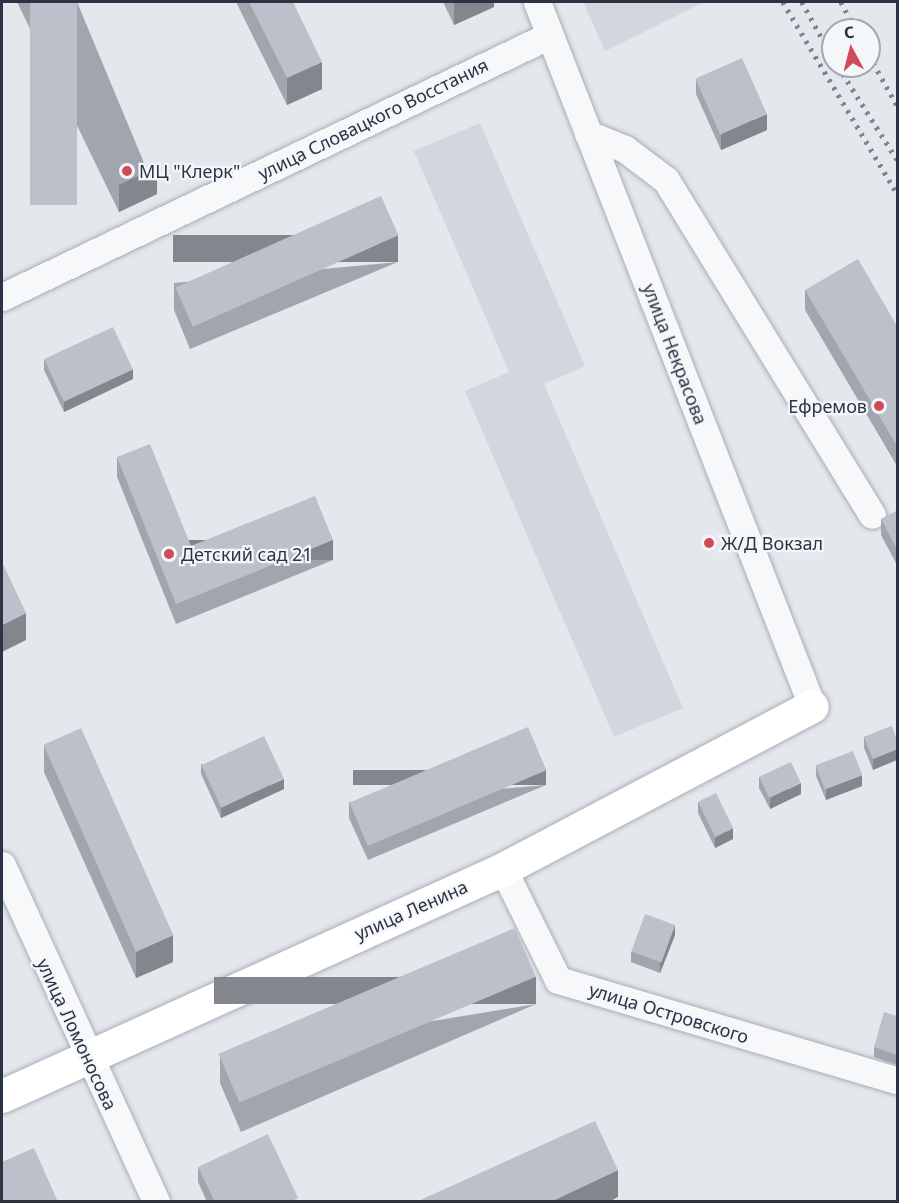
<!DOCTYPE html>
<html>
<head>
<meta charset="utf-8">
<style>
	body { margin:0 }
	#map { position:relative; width:899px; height:1203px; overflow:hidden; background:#e4e7ec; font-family:"Noto Sans",sans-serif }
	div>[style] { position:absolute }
	.built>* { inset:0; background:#d2d6de }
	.roads { filter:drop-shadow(0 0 2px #a9aeb7) drop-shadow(0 0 2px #a9aeb7) }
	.street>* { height:27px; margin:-13.5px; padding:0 13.5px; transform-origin:13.5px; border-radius:13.5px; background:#f7f8fa }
	.secondary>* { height:33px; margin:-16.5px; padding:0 16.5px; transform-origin:16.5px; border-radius:16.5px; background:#fff }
	.rail>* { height:4.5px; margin-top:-2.25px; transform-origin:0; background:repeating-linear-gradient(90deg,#7d8696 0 3px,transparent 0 9px) }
	.wall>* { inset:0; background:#a1a5ae }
	.shaded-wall>* { inset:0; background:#83868d; transform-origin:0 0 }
	.building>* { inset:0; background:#bbc0ca; transform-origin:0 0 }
	.dots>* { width:16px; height:16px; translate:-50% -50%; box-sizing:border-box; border:3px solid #f4f6f9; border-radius:50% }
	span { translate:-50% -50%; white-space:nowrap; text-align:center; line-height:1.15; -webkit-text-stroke:4.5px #f4f6f9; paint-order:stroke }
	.street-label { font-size:18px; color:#2b3445 }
	.poi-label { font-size:18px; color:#2b3445 }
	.left { translate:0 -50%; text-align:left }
	.right { translate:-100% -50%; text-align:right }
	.frame { position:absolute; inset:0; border:3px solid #2b3445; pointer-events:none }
	.north { position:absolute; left:821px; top:18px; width:60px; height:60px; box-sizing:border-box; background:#f4f6f9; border:2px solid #a4a8b1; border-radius:50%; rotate:353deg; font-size:16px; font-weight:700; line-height:24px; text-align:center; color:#2b3445 }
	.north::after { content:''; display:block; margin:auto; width:21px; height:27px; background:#d1495b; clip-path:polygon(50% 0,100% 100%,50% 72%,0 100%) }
</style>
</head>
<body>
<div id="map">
	<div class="built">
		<div style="clip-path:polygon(583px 2px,705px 2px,605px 51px)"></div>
		<div style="clip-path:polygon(480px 123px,585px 366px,544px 384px,683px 708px,614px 737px,465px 391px,509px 372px,414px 151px)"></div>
	</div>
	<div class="roads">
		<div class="street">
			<div style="left:537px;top:2px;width:756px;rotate:68.66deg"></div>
			<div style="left:588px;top:134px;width:40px;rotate:22deg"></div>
			<div style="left:625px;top:149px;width:51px;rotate:37.1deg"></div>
			<div style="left:666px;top:180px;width:393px;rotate:58.4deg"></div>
			<div style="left:2px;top:297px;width:607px;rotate:-25.55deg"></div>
			<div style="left:2px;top:865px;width:371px;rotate:65.4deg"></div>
			<div style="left:503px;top:869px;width:124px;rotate:63.6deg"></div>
			<div style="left:558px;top:980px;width:355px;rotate:16.5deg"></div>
		</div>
		<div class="secondary">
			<div style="left:2px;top:1096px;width:550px;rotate:-24.37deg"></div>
			<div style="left:503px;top:869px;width:349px;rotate:-27.8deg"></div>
		</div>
	</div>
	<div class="rail">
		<div style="left:783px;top:2px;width:225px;rotate:59.2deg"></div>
		<div style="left:802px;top:2px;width:64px;rotate:61deg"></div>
		<div style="left:841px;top:2px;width:32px;rotate:62deg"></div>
		<div style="left:869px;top:55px;width:60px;rotate:60.9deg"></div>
		<div style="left:838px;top:66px;width:112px;rotate:57.7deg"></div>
	</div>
	<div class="wall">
		<div style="clip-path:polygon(17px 2px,77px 2px,157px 194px,119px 212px)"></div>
		<div style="clip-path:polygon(236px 2px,293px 2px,322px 89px,287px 105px)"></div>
		<div style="clip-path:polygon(443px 2px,494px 2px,494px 7px,454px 25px)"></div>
		<div style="clip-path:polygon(696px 79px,767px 130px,721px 150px,696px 94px)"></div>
		<div style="clip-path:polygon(398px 262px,190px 349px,174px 310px,174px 283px)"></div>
		<div style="clip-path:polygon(805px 290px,897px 326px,897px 466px,805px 310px)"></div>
		<div style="clip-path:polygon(44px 360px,133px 379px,64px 412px,44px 370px)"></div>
		<div style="clip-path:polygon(117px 457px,191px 546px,333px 560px,176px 624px,117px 477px)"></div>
		<div style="clip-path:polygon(897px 511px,897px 565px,881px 535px,881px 519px)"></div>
		<div style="clip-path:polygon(892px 726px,873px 770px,864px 748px,864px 737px)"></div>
		<div style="clip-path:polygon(44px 745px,173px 962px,136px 978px,44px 772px)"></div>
		<div style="clip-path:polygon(201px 764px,284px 789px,221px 818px,201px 774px)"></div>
		<div style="clip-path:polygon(816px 766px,862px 786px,826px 800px,816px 776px)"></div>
		<div style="clip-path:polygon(759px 777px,801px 794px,770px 809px,759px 788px)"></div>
		<div style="clip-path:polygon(546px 785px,368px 860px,349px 818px,349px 802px)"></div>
		<div style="clip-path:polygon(698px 802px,733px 839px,715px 848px,698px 813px)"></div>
		<div style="clip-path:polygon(675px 935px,660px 973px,631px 962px,631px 952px)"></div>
		<div style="clip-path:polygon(536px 1004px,241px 1132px,220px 1083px,220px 1056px)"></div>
		<div style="clip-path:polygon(897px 1016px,897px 1065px,874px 1057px,874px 1047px)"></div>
		<div style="clip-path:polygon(198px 1167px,298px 1202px,207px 1202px,198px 1182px)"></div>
	</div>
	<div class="shaded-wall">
		<div style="clip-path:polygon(454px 2px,494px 2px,494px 7px,454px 25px)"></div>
		<div style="clip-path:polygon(322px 62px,322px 89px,287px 105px,287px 78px)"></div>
		<div style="clip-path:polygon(767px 114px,767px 130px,721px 150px,721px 134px)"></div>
		<div style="clip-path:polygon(157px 167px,157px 194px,119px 212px,119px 185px)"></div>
		<div style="left:398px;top:235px;width:27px;height:225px;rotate:90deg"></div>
		<div style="clip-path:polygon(133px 369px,133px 379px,64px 412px,64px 401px)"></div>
		<div style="left:333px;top:540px;width:20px;height:170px;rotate:90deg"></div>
		<div style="clip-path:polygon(26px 613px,26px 640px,2px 652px,2px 625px)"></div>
		<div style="clip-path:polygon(897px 749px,897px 760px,873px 770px,873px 759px)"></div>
		<div style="left:546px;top:770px;width:15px;height:193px;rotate:90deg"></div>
		<div style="clip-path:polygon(862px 775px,862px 786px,826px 800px,826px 789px)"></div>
		<div style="clip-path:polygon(284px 779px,284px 789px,221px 818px,221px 807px)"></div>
		<div style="clip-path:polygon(801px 783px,801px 794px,770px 809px,770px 798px)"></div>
		<div style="clip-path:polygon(733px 828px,733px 839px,715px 848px,715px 838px)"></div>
		<div style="clip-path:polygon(675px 925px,675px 935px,660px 973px,660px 963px)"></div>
		<div style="clip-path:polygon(173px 935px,173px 962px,136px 978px,136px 951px)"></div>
		<div style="left:536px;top:977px;width:27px;height:322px;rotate:90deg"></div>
		<div style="clip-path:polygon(618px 1170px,618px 1197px,609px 1202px,550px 1202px)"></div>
	</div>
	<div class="building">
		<div style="left:30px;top:2px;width:47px;height:203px"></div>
		<div style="clip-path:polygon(249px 2px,293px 2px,322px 62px,287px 78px)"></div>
		<div style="left:742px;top:58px;width:61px;height:51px;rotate:66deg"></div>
		<div style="left:381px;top:196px;width:43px;height:225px;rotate:66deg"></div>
		<div style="clip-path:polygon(858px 259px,897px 326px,897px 446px,805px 290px)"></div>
		<div style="left:113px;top:327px;width:47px;height:76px;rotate:65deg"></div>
		<div style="clip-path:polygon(150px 444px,191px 546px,315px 496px,333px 540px,176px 604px,117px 457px)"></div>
		<div style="clip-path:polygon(897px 511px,897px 549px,881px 519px)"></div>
		<div style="clip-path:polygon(2px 562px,26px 613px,2px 625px)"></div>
		<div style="clip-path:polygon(892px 726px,897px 741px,897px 749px,873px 759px,864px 737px)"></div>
		<div style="left:528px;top:727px;width:47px;height:194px;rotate:67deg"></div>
		<div style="left:81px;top:728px;width:227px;height:41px;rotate:66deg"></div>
		<div style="left:264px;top:736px;width:47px;height:69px;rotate:65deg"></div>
		<div style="left:853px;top:751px;width:26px;height:40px;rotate:69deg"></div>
		<div style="left:791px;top:762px;width:23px;height:35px;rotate:65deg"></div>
		<div style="left:716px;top:793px;width:39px;height:20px;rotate:64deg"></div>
		<div style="left:645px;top:914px;width:32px;height:40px;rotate:20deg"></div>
		<div style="left:515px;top:928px;width:53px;height:322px;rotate:67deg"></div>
		<div style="clip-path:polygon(884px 1012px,897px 1016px,897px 1055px,874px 1047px)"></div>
		<div style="clip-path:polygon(595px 1121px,618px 1170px,550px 1202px,416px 1202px)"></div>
		<div style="clip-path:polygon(268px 1134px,298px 1198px,291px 1202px,215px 1202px,198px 1167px)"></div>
		<div style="clip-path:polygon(34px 1148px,58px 1202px,2px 1202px,2px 1162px)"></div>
	</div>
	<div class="dots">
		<div style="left:127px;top:171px;background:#d1495b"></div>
		<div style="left:879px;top:406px;background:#d1495b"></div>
		<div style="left:709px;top:543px;background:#d1495b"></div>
		<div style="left:169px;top:554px;background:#d1495b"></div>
	</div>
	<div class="street-label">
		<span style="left:373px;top:119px;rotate:-26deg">улица Словацкого Восстания</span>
		<span style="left:675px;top:354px;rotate:69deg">улица Некрасова</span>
		<span style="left:411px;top:910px;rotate:-24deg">улица Ленина</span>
		<span style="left:669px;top:1013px;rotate:17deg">улица Островского</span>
		<span style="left:77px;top:1034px;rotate:65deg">улица Ломоносова</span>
	</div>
	<div class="poi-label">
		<span class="left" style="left:139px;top:171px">МЦ "Клерк"</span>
		<span class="right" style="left:867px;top:406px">Ефремов</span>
		<span class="left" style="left:721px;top:543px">Ж/Д Вокзал</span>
		<span class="left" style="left:181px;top:554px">Детский сад 21</span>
	</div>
	<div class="frame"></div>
	<div class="north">С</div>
</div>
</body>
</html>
